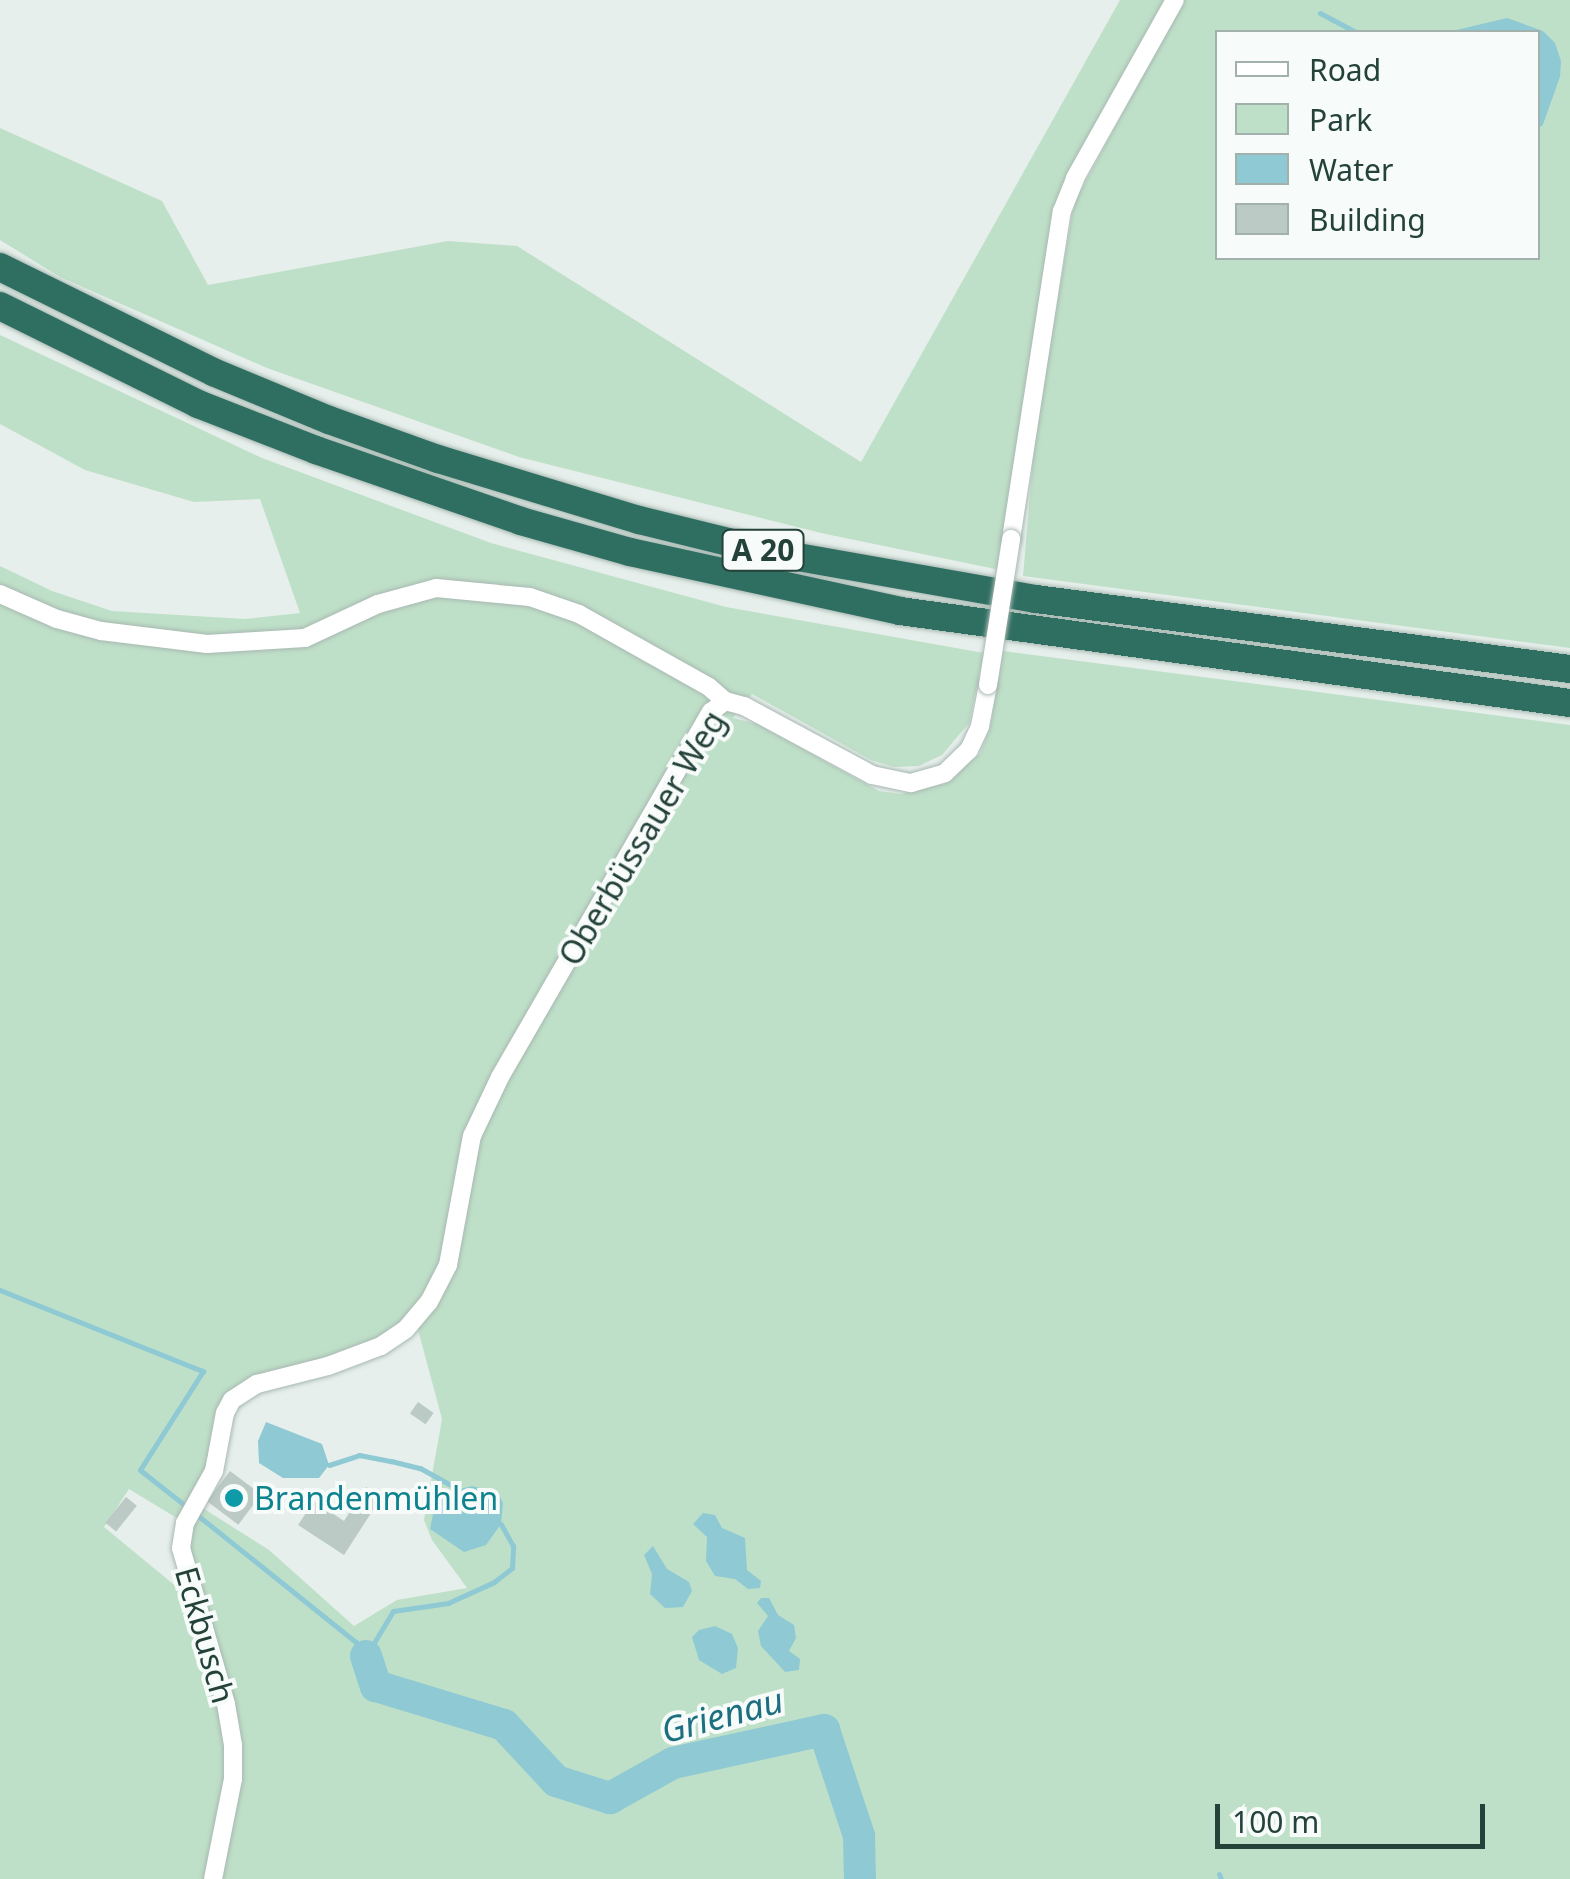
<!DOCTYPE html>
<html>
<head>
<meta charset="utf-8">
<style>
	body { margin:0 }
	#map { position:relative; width:1570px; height:1879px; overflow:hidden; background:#e6efeb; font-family:"Noto Sans",sans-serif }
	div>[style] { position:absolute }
	.green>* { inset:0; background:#bfe0c8 }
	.water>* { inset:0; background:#8ec9d4 }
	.stream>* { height:5px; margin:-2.5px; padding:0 2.5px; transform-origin:2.5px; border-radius:2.5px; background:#8ec9d4 }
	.river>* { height:32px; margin:-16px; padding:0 16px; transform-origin:16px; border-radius:16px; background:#8ec9d4 }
	.building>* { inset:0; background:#bbcac4; transform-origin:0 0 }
	.roads { filter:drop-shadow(0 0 2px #a8b8b2) drop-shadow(0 0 2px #a8b8b2) }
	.minor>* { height:18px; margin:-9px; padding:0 9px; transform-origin:9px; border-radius:9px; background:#fff }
	.highway>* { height:28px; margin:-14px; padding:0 14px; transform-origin:14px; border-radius:14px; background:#2f6f62 }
	.bridges { filter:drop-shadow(0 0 2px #a8b8b2) drop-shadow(0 0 2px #a8b8b2) }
	.minor-bridge>* { height:18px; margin:-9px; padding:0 9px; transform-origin:9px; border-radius:9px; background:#fff }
	.dots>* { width:28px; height:28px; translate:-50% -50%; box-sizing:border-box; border:5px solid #f7fbf9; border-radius:50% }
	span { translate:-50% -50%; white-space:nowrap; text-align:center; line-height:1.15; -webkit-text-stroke:8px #f7fbf9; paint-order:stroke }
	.shield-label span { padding:2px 8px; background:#f7fbf9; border:2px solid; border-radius:8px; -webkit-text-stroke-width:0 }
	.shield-label { font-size:30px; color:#24423a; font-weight:700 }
	.street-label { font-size:32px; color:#24423a }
	.culture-label { font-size:32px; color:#0d838f }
	.left { translate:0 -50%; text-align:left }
	.water-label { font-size:35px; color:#1c6f80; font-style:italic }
	.legend { position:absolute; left:1215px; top:30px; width:325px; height:230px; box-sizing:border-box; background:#f7fbf9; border:2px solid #a3b1ad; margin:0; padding:12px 18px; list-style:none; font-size:30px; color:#24423a }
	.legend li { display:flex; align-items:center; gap:20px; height:50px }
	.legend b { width:50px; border:2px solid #a3b1ad }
	.scale { position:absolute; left:1215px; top:1804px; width:270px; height:45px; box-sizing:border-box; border:5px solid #24423a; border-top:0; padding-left:12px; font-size:30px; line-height:35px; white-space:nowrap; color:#24423a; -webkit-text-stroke:8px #f7fbf9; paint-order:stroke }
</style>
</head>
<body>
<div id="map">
	<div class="green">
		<div style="clip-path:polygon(1120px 0,1168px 0,1067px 183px,1000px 570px,821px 533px,519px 457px,267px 368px,60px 277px,0 240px,0 128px,162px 201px,208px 285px,448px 241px,517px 246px,861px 462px)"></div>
		<div style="clip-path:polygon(evenodd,1184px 0,1570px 0,1570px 648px,1023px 576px,1035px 436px,1074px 203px,1184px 0,1450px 30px,1543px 31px,1560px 77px,1543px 125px,1538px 129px,1538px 258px,1218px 258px,1218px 32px,1450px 30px)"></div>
		<div style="clip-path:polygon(evenodd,0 335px,262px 458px,491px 543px,726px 607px,984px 653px,969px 723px,942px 755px,919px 766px,894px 767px,871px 760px,752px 694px,733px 718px,757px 724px,879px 791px,901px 794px,943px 784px,980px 754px,990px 728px,1003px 651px,1570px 725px,1570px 1879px,0 1879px,0 566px,52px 591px,112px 611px,245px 619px,300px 613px,260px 499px,194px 502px,85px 470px,0 424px,0 335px,417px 1326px,442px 1419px,424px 1520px,432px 1540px,467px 1588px,397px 1600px,354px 1626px,269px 1550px,201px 1507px,239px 1394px,417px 1326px,0 335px,129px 1489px,185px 1523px,195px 1602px,104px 1527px,129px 1489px)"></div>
	</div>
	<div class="water">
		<div style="clip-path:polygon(1507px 18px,1543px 31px,1555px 43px,1561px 61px,1560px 77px,1543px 125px,1538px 129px,1538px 32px,1448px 32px)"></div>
		<div style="clip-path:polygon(266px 1422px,322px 1444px,329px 1465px,319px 1478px,283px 1478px,259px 1463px,258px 1441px)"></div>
		<div style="clip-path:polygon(472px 1486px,498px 1493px,503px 1503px,501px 1524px,486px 1545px,464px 1552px,430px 1529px,434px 1509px,447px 1492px)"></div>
		<div style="clip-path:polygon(703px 1513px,715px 1515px,722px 1528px,745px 1538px,747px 1570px,761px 1581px,760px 1588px,748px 1589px,735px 1579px,715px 1576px,706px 1561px,707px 1537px,693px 1524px)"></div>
		<div style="clip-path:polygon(653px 1546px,667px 1569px,689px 1582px,692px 1591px,683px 1607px,665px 1608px,650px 1594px,652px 1574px,644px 1555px)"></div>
		<div style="clip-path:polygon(761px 1598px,769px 1598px,778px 1615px,794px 1625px,796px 1638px,789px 1651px,800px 1659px,799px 1670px,785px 1672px,761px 1646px,758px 1631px,768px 1616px,757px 1603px)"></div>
		<div style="clip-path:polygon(715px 1626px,732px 1634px,738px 1648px,736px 1668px,722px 1674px,699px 1660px,692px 1637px,699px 1630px)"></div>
	</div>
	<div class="stream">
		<div style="left:1320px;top:13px;width:40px;rotate:28deg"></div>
		<div style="left:0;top:1290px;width:219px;rotate:21.8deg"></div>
		<div style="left:203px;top:1371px;width:117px;rotate:122.5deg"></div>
		<div style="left:140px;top:1470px;width:60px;rotate:38.2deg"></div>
		<div style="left:329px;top:1465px;width:32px;rotate:-18deg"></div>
		<div style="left:359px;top:1455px;width:33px;rotate:11deg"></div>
		<div style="left:391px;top:1461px;width:30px;rotate:14deg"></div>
		<div style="left:420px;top:1468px;width:43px;rotate:28.9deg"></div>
		<div style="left:196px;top:1514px;width:205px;rotate:38.7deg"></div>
		<div style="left:356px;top:1642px;width:17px;rotate:54deg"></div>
		<div style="left:366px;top:1656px;width:52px;rotate:-59deg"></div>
		<div style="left:393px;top:1611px;width:56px;rotate:-8.3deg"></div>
		<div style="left:448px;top:1603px;width:51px;rotate:-24.5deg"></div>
		<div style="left:494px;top:1582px;width:23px;rotate:-38deg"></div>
		<div style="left:512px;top:1568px;width:22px;rotate:-87deg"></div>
		<div style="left:513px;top:1546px;width:25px;rotate:-119deg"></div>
		<div style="left:1219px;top:1874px;width:5px;rotate:68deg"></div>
	</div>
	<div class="river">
		<div style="left:366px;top:1656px;width:32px;rotate:72deg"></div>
		<div style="left:376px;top:1686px;width:134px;rotate:16.9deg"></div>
		<div style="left:504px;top:1725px;width:76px;rotate:47.1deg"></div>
		<div style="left:556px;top:1781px;width:57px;rotate:17.5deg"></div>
		<div style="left:610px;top:1798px;width:72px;rotate:-29.1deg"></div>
		<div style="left:673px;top:1763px;width:155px;rotate:-12.3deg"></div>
		<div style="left:824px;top:1730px;width:112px;rotate:71.7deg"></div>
		<div style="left:859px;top:1836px;width:43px;rotate:88.7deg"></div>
	</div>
	<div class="building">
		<div style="left:418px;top:1402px;width:19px;height:14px;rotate:35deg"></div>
		<div style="left:230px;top:1471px;width:39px;height:38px;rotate:37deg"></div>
		<div style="clip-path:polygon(366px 1487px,382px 1496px,344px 1555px,298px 1525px,314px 1501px,344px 1521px)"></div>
		<div style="left:126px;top:1497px;width:14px;height:33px;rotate:39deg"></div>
	</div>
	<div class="roads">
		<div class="minor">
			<div style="left:1011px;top:539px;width:332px;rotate:-81.2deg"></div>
			<div style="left:1062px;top:211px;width:35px;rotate:-68deg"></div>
			<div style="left:1075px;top:178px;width:204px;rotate:-60.7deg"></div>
			<div style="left:0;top:594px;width:62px;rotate:23.7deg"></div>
			<div style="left:57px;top:619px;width:46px;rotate:15.3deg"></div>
			<div style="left:101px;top:631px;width:107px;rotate:7deg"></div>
			<div style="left:207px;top:644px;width:98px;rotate:-3.5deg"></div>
			<div style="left:305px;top:638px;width:81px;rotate:-25deg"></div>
			<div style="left:378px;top:604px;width:60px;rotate:-15.4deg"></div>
			<div style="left:436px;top:588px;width:94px;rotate:5.5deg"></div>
			<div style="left:530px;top:597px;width:52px;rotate:19.1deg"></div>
			<div style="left:579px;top:614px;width:149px;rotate:29.3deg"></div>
			<div style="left:709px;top:687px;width:21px;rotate:41deg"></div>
			<div style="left:725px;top:701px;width:20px;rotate:15deg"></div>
			<div style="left:744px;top:706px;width:145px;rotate:28.3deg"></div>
			<div style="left:872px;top:775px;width:40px;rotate:12deg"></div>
			<div style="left:911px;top:783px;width:35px;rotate:-16deg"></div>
			<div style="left:945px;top:773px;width:33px;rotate:-44deg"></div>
			<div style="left:969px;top:750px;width:26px;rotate:-65deg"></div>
			<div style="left:980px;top:726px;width:42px;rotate:-79deg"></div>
			<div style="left:213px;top:1879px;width:102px;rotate:-78.7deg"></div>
			<div style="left:233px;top:1779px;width:34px;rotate:-90deg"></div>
			<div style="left:233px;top:1745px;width:42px;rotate:-99.7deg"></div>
			<div style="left:226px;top:1704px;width:162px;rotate:-106.1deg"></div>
			<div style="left:181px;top:1548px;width:25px;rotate:-81deg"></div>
			<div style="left:185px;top:1523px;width:60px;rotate:-60.9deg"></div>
			<div style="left:214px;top:1471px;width:59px;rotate:-79.3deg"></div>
			<div style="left:225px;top:1413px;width:15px;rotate:-62deg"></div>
			<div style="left:232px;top:1400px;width:30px;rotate:-33deg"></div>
			<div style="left:257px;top:1384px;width:73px;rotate:-14.2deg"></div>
			<div style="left:328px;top:1366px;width:57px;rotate:-20.7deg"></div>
			<div style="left:381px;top:1346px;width:30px;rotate:-34deg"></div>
			<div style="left:406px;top:1329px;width:35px;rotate:-50deg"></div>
			<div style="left:429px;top:1302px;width:42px;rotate:-62.8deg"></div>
			<div style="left:448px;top:1265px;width:131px;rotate:-79.5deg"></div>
			<div style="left:472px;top:1136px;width:65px;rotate:-64.6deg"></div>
			<div style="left:500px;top:1077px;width:422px;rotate:-60deg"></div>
			<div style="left:711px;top:712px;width:18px;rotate:-38deg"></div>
		</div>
		<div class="highway">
			<div style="left:0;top:267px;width:237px;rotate:26.2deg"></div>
			<div style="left:213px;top:372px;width:126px;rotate:22.5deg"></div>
			<div style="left:329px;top:420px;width:116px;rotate:19.7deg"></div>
			<div style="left:438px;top:459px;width:210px;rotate:16.9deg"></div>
			<div style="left:639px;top:520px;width:134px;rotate:13.8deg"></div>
			<div style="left:769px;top:552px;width:271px;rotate:10deg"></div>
			<div style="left:1036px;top:599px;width:539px;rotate:7.47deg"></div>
			<div style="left:0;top:306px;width:221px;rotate:26.3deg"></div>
			<div style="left:198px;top:404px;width:127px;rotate:21.3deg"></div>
			<div style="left:316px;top:450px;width:217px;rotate:19.1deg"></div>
			<div style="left:521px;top:521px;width:113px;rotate:15.9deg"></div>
			<div style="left:630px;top:552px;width:276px;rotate:12.3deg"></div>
			<div style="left:900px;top:611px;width:676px;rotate:7.82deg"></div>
		</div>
	</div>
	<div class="bridges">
		<div class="minor-bridge">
			<div style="left:988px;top:685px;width:148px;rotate:-81deg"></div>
		</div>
	</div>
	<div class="dots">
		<div style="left:234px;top:1498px;background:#0f9aa8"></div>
	</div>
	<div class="shield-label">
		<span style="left:763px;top:550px">A 20</span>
	</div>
	<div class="street-label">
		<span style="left:642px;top:838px;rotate:-59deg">Oberbüssauer Weg</span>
		<span style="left:205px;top:1635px;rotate:74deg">Eckbusch</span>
	</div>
	<div class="culture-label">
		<span class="left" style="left:254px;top:1498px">Brandenmühlen</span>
	</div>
	<div class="water-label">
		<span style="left:722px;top:1715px;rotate:-15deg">Grienau</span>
	</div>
	<ul class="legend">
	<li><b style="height:12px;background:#fff"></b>Road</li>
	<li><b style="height:28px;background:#bfe0c8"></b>Park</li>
	<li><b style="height:28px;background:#8ec9d4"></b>Water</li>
	<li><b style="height:28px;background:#bbcac4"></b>Building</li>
	</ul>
	<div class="scale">100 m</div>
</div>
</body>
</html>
